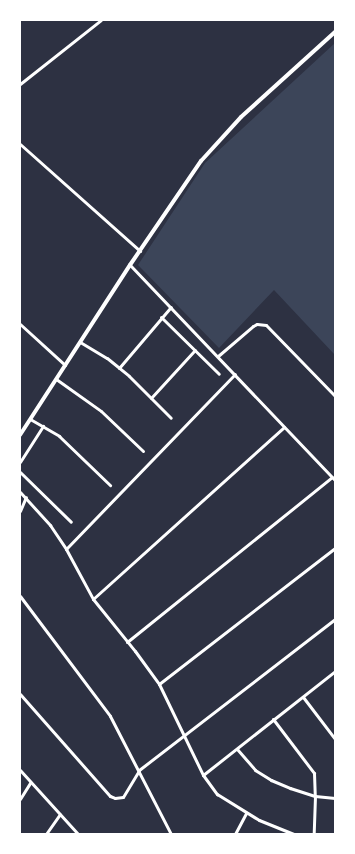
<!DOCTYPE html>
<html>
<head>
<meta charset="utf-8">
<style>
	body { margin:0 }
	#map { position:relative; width:355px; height:854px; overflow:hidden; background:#2d3142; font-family:"Roboto Condensed",sans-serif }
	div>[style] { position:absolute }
	.green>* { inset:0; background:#3c4559 }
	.minor>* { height:3px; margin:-1.5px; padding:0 1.5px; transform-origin:1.5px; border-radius:1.5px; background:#fff }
	.secondary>* { height:4px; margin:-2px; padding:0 2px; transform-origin:2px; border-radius:2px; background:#fff }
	span { translate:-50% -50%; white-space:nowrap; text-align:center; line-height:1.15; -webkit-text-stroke:4px #fff; paint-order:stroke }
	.frame { position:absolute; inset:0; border:21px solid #fff; pointer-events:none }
</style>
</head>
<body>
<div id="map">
	<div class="green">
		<div style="clip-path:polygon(335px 43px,335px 355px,274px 290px,219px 348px,138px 265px,205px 163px)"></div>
	</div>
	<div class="minor">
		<div style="left:20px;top:84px;width:103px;rotate:-38.3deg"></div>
		<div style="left:20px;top:144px;width:161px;rotate:41.7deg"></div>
		<div style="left:130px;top:265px;width:297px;rotate:46.4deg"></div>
		<div style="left:161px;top:317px;width:81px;rotate:44.5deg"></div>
		<div style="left:20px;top:324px;width:61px;rotate:42.3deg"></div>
		<div style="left:80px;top:342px;width:31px;rotate:31deg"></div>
		<div style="left:107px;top:358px;width:28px;rotate:39deg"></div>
		<div style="left:129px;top:376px;width:59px;rotate:45deg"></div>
		<div style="left:218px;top:356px;width:46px;rotate:-40.6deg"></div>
		<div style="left:253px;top:326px;width:4px;rotate:-27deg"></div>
		<div style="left:257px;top:324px;width:9px;rotate:6deg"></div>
		<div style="left:266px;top:325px;width:99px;rotate:45.8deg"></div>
		<div style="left:119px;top:368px;width:80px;rotate:-49.6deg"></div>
		<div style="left:56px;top:379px;width:55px;rotate:35.4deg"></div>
		<div style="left:101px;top:411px;width:58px;rotate:43.6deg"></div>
		<div style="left:151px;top:398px;width:65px;rotate:-47.5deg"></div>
		<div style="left:30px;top:419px;width:34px;rotate:30deg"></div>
		<div style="left:59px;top:436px;width:71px;rotate:43.9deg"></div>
		<div style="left:20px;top:462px;width:43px;rotate:-57.4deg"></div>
		<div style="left:20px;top:472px;width:71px;rotate:44.4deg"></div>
		<div style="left:20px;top:492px;width:45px;rotate:47.7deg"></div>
		<div style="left:50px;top:525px;width:29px;rotate:56deg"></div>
		<div style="left:66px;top:549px;width:57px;rotate:61.6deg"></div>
		<div style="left:93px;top:599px;width:67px;rotate:51.1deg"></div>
		<div style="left:135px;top:651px;width:41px;rotate:54deg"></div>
		<div style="left:159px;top:684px;width:101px;rotate:64.2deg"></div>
		<div style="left:203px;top:775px;width:24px;rotate:54deg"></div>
		<div style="left:217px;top:794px;width:49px;rotate:31.8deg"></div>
		<div style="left:259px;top:820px;width:38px;rotate:22deg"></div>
		<div style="left:20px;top:511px;width:15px;rotate:-67deg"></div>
		<div style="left:66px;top:549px;width:243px;rotate:-46deg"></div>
		<div style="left:20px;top:596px;width:150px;rotate:53.1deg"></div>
		<div style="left:110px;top:716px;width:133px;rotate:62.7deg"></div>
		<div style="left:93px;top:599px;width:257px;rotate:-42deg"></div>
		<div style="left:127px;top:642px;width:263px;rotate:-38.8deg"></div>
		<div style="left:159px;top:684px;width:222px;rotate:-37.7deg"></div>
		<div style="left:20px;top:694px;width:136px;rotate:48.6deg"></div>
		<div style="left:110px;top:796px;width:5px;rotate:22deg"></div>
		<div style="left:115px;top:798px;width:8px;rotate:-7deg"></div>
		<div style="left:123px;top:797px;width:31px;rotate:-59deg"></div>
		<div style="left:139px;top:770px;width:247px;rotate:-37.6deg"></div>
		<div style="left:303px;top:697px;width:53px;rotate:52.7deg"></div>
		<div style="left:273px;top:719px;width:68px;rotate:52.8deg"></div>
		<div style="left:314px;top:773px;width:23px;rotate:88deg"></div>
		<div style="left:315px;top:796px;width:38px;rotate:92deg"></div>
		<div style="left:237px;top:749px;width:28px;rotate:49deg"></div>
		<div style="left:255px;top:770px;width:19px;rotate:32deg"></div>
		<div style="left:271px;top:780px;width:21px;rotate:23deg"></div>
		<div style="left:290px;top:788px;width:26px;rotate:18deg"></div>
		<div style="left:315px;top:796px;width:20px;rotate:6deg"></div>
		<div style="left:20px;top:770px;width:86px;rotate:47.8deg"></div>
		<div style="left:203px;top:775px;width:168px;rotate:-38.2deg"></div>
		<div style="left:20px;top:799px;width:19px;rotate:-58deg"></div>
		<div style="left:46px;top:834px;width:24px;rotate:-55deg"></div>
		<div style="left:235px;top:834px;width:24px;rotate:-62deg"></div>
	</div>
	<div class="secondary">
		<div style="left:20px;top:435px;width:202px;rotate:-57.1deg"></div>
		<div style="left:130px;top:265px;width:126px;rotate:-55.7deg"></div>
		<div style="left:201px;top:161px;width:59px;rotate:-47.7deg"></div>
		<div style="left:241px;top:117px;width:127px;rotate:-42.1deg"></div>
	</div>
	<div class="frame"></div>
</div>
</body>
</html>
